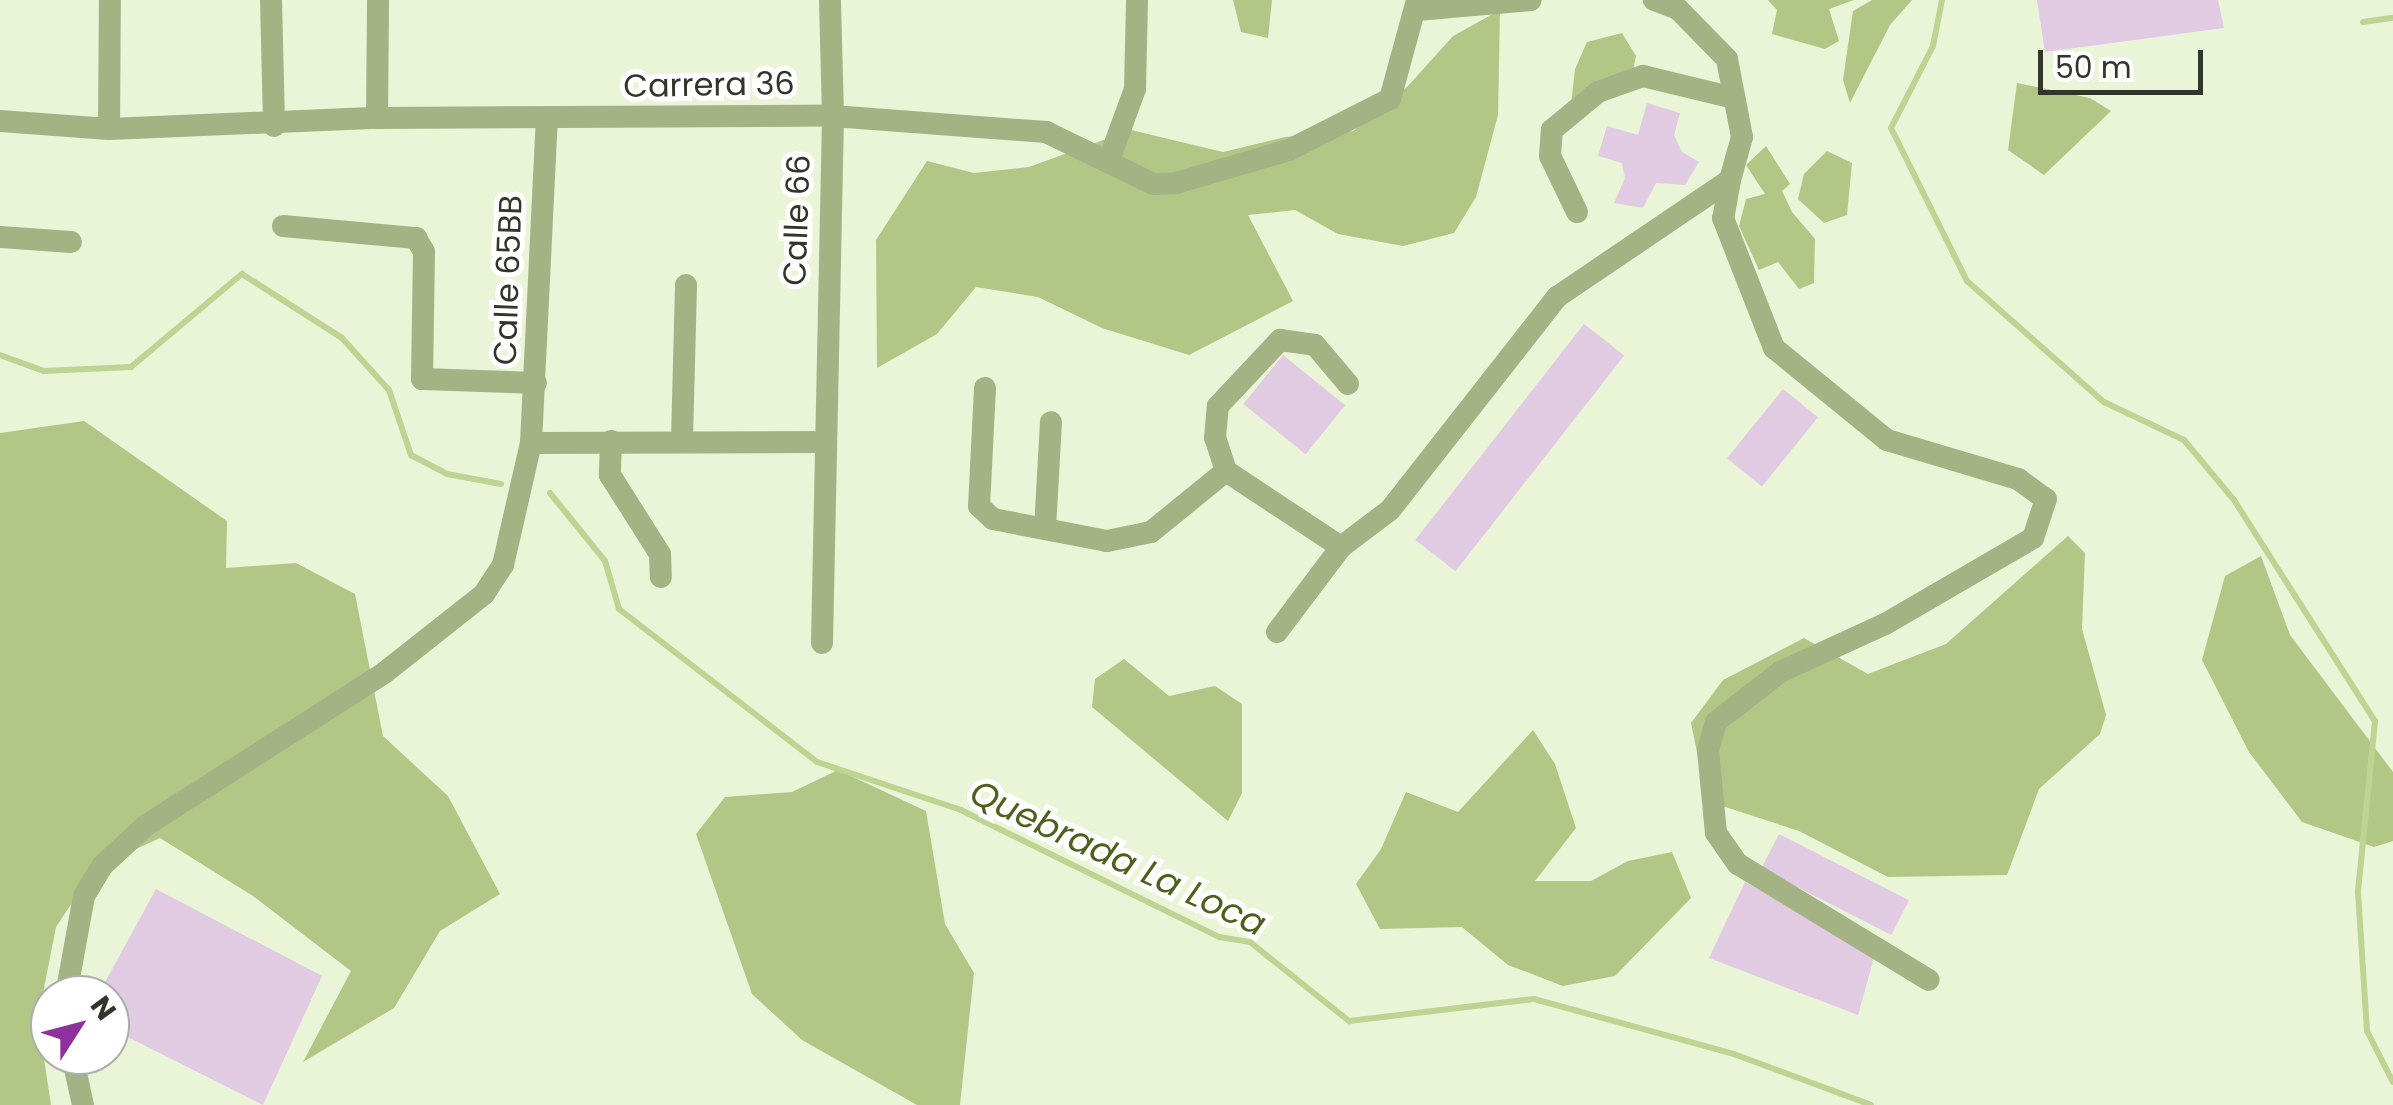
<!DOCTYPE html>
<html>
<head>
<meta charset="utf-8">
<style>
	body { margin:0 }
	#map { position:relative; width:2393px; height:1105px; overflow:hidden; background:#eaf4d7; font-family:Poppins,sans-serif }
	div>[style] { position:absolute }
	.forest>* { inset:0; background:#b2c786 }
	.stream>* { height:6px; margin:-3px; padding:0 3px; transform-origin:3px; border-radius:3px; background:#bed492 }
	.building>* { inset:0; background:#e1cbe3; transform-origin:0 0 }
	.minor>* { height:22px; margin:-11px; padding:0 11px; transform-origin:11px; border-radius:11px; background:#a4b384 }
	span { translate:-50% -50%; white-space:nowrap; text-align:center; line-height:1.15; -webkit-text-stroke:10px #fff; paint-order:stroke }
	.street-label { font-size:32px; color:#32352a }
	.water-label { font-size:35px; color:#4e601b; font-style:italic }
	.north { position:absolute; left:30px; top:975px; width:100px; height:100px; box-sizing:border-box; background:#fff; border:2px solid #adaeaa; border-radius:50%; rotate:54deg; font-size:28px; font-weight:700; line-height:40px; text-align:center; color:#32352a }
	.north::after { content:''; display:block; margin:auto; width:35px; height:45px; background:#8f319b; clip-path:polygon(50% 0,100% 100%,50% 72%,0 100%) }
	.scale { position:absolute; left:2038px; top:50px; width:165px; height:45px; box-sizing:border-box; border:5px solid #32352a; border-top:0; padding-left:12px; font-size:30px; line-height:35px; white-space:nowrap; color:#32352a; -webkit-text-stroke:8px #fff; paint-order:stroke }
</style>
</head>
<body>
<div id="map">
	<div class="forest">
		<div style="clip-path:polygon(1233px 0,1272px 0,1268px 38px,1241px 32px)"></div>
		<div style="clip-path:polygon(1854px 0,1829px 9px,1839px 41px,1825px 49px,1772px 34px,1777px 10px,1768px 0)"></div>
		<div style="clip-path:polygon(1872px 0,1912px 0,1890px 25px,1850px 103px,1843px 80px,1853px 11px)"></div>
		<div style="clip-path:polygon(1500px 10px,1498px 115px,1476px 197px,1454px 233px,1403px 246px,1338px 234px,1295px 210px,1248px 215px,1293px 301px,1189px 355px,1102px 328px,1038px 297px,976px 287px,937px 334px,877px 368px,876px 240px,927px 161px,974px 173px,1029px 167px,1131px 130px,1223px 152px,1285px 137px,1353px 131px,1408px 86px,1453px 36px)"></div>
		<div style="clip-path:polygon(1622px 33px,1636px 56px,1631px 81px,1571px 105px,1575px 69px,1587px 42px)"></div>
		<div style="clip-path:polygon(2017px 83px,2090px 98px,2111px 111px,2044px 175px,2008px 150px)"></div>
		<div style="clip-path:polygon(1766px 146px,1790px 184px,1782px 191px,1792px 212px,1815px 239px,1814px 283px,1799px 289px,1778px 262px,1759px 270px,1739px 226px,1746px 199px,1765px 194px,1746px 165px)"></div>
		<div style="clip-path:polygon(1827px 151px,1852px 163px,1847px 215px,1824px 223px,1798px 199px,1804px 174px)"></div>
		<div style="clip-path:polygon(84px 421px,227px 521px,226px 568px,296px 563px,355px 594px,383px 736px,448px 796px,500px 894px,440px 931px,394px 1008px,303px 1062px,351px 971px,253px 896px,160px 838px,95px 868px,56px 927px,38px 1019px,51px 1105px,0 1105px,0 433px)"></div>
		<div style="clip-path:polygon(2068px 536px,2085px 553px,2082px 629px,2106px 715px,2100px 734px,2039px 789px,2007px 875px,1888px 877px,1799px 831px,1707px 801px,1691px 723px,1723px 680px,1804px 638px,1868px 674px,1946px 644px)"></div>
		<div style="clip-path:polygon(2261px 556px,2290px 635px,2393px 772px,2393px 841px,2374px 847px,2302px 822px,2249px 752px,2202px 660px,2225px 576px)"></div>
		<div style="clip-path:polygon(1124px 659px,1169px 696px,1215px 686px,1242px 704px,1242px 793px,1228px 821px,1092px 707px,1095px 679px)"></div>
		<div style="clip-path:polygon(1533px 730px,1555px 764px,1576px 828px,1535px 881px,1591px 881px,1628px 861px,1672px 852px,1691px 898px,1615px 976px,1563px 986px,1508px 965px,1462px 927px,1380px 929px,1356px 884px,1381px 849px,1406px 792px,1458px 812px)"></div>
		<div style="clip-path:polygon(838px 770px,926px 811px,945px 924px,974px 973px,960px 1105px,917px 1105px,802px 1040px,752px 994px,696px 834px,725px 797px,792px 792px)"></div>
	</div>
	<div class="stream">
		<div style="left:1942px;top:0;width:47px;rotate:101.1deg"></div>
		<div style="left:1933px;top:46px;width:92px;rotate:117.1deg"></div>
		<div style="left:1891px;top:128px;width:171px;rotate:63.6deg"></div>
		<div style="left:1967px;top:281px;width:183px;rotate:41.5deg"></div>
		<div style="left:2104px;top:402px;width:89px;rotate:25.4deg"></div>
		<div style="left:2184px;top:440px;width:78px;rotate:50.2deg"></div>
		<div style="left:2234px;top:500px;width:262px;rotate:57.5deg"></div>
		<div style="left:2375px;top:721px;width:172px;rotate:95.7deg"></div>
		<div style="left:2358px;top:892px;width:139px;rotate:86.3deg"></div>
		<div style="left:2367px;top:1031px;width:57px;rotate:63deg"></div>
		<div style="left:2363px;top:22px;width:30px;rotate:-8deg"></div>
		<div style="left:0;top:355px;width:47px;rotate:20deg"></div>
		<div style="left:44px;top:371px;width:87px;rotate:-2.6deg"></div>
		<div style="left:131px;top:367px;width:145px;rotate:-40deg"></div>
		<div style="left:242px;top:274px;width:119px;rotate:32.6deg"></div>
		<div style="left:342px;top:338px;width:70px;rotate:47.9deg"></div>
		<div style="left:389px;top:390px;width:69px;rotate:71.3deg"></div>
		<div style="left:411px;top:455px;width:41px;rotate:27.8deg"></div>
		<div style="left:447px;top:474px;width:55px;rotate:10.5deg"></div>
		<div style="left:550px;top:493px;width:87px;rotate:51deg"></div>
		<div style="left:605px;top:561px;width:50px;rotate:73.7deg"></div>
		<div style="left:619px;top:609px;width:250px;rotate:37.7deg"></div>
		<div style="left:817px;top:762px;width:152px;rotate:18.4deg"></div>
		<div style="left:961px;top:810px;width:288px;rotate:26.2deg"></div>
		<div style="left:1219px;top:937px;width:31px;rotate:9deg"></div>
		<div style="left:1250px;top:942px;width:127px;rotate:38.6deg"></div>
		<div style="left:1349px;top:1021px;width:186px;rotate:-6.8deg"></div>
		<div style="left:1534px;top:999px;width:207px;rotate:15.4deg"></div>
		<div style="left:1734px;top:1054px;width:146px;rotate:20.4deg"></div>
	</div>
	<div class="building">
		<div style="clip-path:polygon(2037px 0,2218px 0,2224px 28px,2045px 52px)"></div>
		<div style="clip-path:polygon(1647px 103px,1680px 113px,1674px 135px,1682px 152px,1699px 162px,1685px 185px,1656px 183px,1643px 208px,1614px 203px,1625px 178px,1622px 163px,1598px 156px,1607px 126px,1638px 135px)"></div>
		<div style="left:1584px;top:324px;width:51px;height:274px;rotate:38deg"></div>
		<div style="left:1283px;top:355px;width:80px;height:63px;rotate:39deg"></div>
		<div style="left:1783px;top:389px;width:45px;height:89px;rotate:39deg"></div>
		<div style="left:1779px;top:834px;width:146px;height:39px;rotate:27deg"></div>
		<div style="clip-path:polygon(1745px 882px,1875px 954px,1858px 1015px,1709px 958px)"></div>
		<div style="clip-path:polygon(156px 889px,322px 976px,263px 1105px,110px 1028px,110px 995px,98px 995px)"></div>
	</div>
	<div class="minor">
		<div style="left:271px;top:0;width:126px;rotate:88.6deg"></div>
		<div style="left:1417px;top:10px;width:114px;rotate:-5deg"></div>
		<div style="left:377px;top:118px;width:118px;rotate:-89.5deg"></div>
		<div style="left:0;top:121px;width:109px;rotate:4.2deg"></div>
		<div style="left:109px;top:129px;width:268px;rotate:-2.4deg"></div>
		<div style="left:377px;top:118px;width:456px;rotate:-0.3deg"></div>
		<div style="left:833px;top:116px;width:214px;rotate:4.3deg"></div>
		<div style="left:1046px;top:132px;width:119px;rotate:25.9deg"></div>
		<div style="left:1153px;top:184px;width:23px;rotate:-2deg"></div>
		<div style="left:1176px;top:183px;width:118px;rotate:-16.3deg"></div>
		<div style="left:1289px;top:150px;width:113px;rotate:-26.8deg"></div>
		<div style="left:1390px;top:99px;width:103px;rotate:-74.7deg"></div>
		<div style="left:109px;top:129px;width:129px;rotate:-89.6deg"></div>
		<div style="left:1109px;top:160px;width:76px;rotate:-69.9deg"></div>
		<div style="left:1135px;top:89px;width:89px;rotate:-88.7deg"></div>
		<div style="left:1730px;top:180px;width:39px;rotate:100deg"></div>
		<div style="left:1723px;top:218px;width:140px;rotate:68.6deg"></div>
		<div style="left:1774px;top:348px;width:146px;rotate:39.2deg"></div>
		<div style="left:1887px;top:440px;width:137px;rotate:16.6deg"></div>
		<div style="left:2018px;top:479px;width:34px;rotate:36deg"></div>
		<div style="left:2046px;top:499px;width:41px;rotate:108.4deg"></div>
		<div style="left:2033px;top:538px;width:171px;rotate:149.8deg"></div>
		<div style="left:1885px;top:624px;width:115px;rotate:155.4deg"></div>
		<div style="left:1780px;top:672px;width:81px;rotate:142deg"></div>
		<div style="left:1716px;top:722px;width:29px;rotate:106deg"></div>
		<div style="left:1708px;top:750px;width:83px;rotate:84.5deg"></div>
		<div style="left:1716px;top:833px;width:38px;rotate:55deg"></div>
		<div style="left:1738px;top:864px;width:223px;rotate:31.3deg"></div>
		<div style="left:1577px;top:212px;width:62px;rotate:-115.7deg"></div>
		<div style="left:1550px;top:156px;width:26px;rotate:-86deg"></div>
		<div style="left:1552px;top:130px;width:60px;rotate:-39.6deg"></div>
		<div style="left:1598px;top:92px;width:48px;rotate:-19.6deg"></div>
		<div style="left:1643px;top:76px;width:94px;rotate:13.6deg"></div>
		<div style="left:283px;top:226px;width:134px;rotate:5.2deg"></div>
		<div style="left:416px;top:238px;width:16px;rotate:60deg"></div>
		<div style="left:424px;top:252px;width:127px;rotate:90.9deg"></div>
		<div style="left:422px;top:379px;width:114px;rotate:2deg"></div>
		<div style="left:0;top:237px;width:71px;rotate:4deg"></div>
		<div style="left:985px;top:388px;width:118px;rotate:92.9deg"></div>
		<div style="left:979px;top:506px;width:19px;rotate:43deg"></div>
		<div style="left:993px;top:519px;width:116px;rotate:10.9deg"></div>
		<div style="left:1107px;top:541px;width:45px;rotate:-11.6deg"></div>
		<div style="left:1151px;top:532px;width:97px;rotate:-39.1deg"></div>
		<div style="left:1226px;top:471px;width:138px;rotate:33.5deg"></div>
		<div style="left:682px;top:439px;width:154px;rotate:-88.5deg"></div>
		<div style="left:611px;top:441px;width:34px;rotate:92deg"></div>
		<div style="left:610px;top:475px;width:93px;rotate:57.7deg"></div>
		<div style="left:660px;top:554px;width:23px;rotate:88deg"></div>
		<div style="left:531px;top:443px;width:292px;rotate:-0.2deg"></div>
		<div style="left:1226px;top:471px;width:35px;rotate:-108deg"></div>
		<div style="left:1215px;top:438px;width:32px;rotate:-85deg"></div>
		<div style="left:1218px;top:406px;width:91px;rotate:-46.8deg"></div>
		<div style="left:1280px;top:340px;width:35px;rotate:8deg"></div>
		<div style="left:1315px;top:345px;width:51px;rotate:49.8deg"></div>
		<div style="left:1045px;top:529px;width:107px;rotate:-86.8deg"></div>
		<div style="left:1277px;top:632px;width:106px;rotate:-53deg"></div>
		<div style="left:1341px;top:547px;width:61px;rotate:-37.1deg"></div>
		<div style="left:1390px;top:510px;width:271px;rotate:-51.9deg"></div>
		<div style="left:1557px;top:297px;width:209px;rotate:-34.1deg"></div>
		<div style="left:1730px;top:180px;width:45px;rotate:-74.4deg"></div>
		<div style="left:1742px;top:137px;width:79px;rotate:-100.9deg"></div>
		<div style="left:1727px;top:59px;width:70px;rotate:-134.4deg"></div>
		<div style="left:1678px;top:9px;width:26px;rotate:-159deg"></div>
		<div style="left:822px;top:643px;width:527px;rotate:-88.8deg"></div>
		<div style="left:833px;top:116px;width:116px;rotate:-91.5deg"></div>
		<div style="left:66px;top:995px;width:101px;rotate:-79.7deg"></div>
		<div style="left:84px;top:896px;width:35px;rotate:-59deg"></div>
		<div style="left:102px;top:866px;width:59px;rotate:-42.9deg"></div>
		<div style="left:145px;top:826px;width:284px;rotate:-32.6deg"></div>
		<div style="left:384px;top:673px;width:127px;rotate:-38.3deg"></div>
		<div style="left:484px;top:594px;width:35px;rotate:-57deg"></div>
		<div style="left:503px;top:565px;width:125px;rotate:-77.1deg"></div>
		<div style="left:531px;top:443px;width:323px;rotate:-87.2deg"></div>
		<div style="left:72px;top:1055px;width:51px;rotate:77.6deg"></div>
	</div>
	<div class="street-label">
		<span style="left:709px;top:85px;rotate:-1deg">Carrera 36</span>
		<span style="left:797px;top:220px;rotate:-88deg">Calle 66</span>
		<span style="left:508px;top:280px;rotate:-88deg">Calle 65BB</span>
	</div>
	<div class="water-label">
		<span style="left:1118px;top:858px;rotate:25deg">Quebrada La Loca</span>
	</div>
	<div class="north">N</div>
	<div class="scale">50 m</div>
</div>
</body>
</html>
